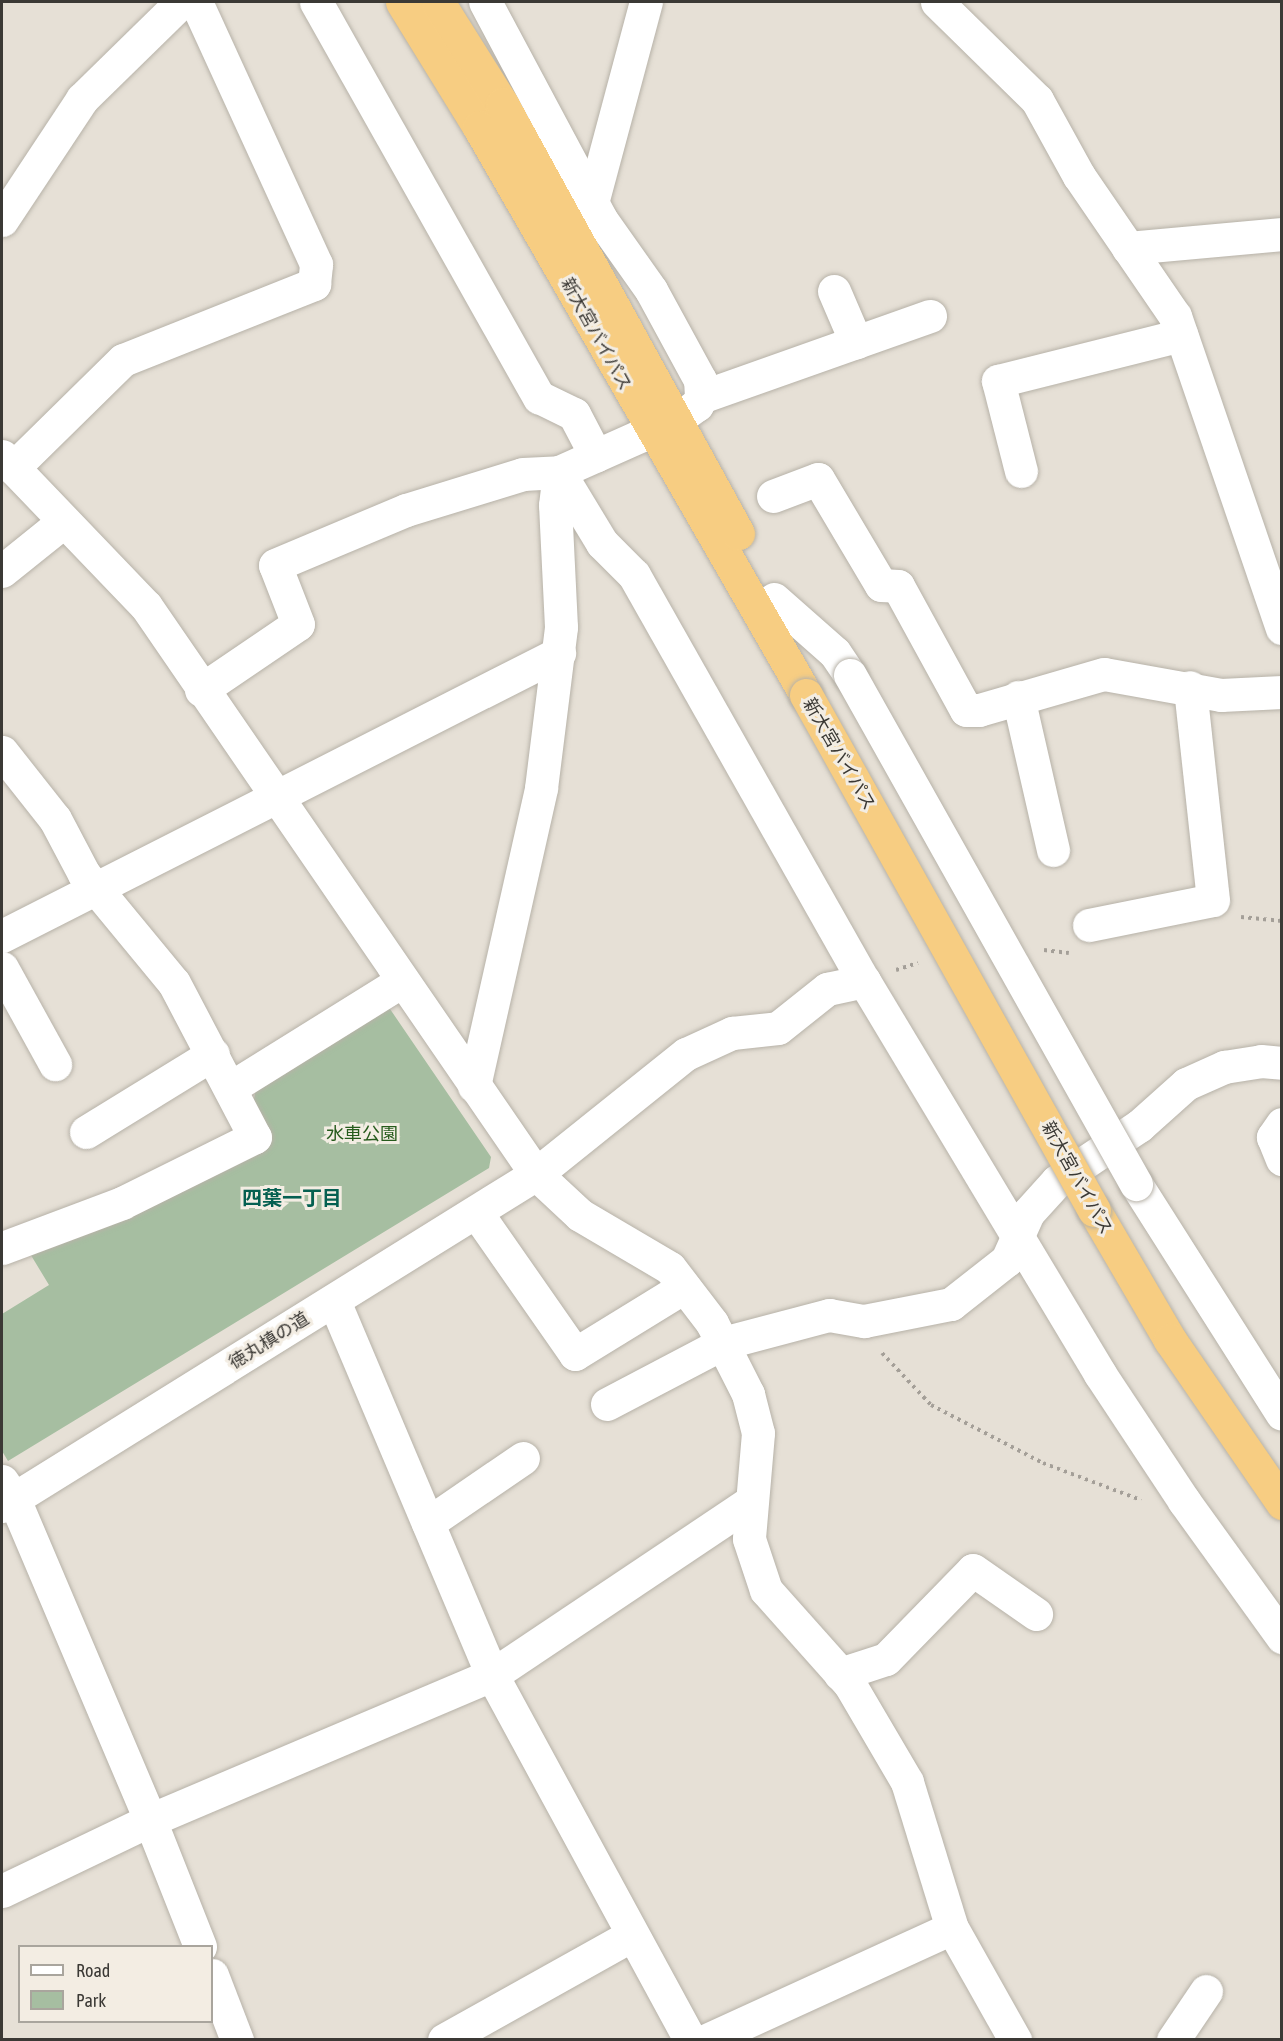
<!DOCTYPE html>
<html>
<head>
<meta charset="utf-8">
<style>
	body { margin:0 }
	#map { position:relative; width:1283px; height:2041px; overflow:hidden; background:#e6e0d6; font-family:"Asap Condensed","Noto Sans JP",sans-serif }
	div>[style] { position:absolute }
	.green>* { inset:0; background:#a6bea1 }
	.path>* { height:4px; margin-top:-2px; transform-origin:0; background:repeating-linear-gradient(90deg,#a49f98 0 3px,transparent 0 7.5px) }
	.roads { filter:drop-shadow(0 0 2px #b7b2a8) drop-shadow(0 0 2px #b7b2a8) }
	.minor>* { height:33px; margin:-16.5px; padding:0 16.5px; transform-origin:16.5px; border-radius:16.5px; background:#fff }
	.highway>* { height:33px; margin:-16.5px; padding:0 16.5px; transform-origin:16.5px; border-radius:16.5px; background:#f7cd82 }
	.bridges { filter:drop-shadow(0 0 2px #b7b2a8) drop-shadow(0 0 2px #b7b2a8) }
	.minor-bridge>* { height:33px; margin:-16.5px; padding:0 16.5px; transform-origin:16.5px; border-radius:16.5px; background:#fff }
	.highway-bridge>* { height:33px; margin:-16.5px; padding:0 16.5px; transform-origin:16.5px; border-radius:16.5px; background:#f7cd82 }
	span { translate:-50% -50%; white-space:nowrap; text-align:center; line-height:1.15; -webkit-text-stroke:6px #f3ede3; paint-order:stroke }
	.street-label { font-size:18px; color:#3b3935 }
	.park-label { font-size:18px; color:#265b1c }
	.neighbourhood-label { font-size:20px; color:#056051; font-weight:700 }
	.frame { position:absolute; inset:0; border:3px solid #3b3935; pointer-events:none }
	.legend { position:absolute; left:18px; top:1945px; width:195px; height:78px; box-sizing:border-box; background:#f3ede3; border:2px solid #a9a59d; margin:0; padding:8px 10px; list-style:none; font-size:18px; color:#3b3935 }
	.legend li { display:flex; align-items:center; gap:12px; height:30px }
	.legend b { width:30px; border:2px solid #a9a59d }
</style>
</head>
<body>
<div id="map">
	<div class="green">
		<div style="clip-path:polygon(378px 1008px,390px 1009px,491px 1157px,489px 1168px,8px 1461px,2px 1451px,2px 1314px,49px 1285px,29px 1252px,95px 1231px,269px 1146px,252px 1110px,256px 1088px)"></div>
	</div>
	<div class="path">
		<div style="left:1241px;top:917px;width:41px;rotate:5.6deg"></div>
		<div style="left:1044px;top:950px;width:25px;rotate:7deg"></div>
		<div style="left:896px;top:970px;width:23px;rotate:-18deg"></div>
		<div style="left:882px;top:1353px;width:71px;rotate:46.7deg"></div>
		<div style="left:931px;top:1405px;width:126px;rotate:27.4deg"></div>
		<div style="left:1043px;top:1463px;width:105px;rotate:20.7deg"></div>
	</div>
	<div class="roads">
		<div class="minor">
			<div style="left:316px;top:2px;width:454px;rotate:60.6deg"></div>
			<div style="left:539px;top:397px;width:39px;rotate:26deg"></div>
			<div style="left:574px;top:414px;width:47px;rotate:62.4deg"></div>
			<div style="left:937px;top:2px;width:140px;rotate:44.4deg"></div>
			<div style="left:1037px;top:100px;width:87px;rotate:61.1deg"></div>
			<div style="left:1079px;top:176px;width:170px;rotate:55.6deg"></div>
			<div style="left:1175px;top:316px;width:330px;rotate:71.1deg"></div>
			<div style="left:592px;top:203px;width:208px;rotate:-75deg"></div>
			<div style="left:2px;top:220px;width:145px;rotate:-56.5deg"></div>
			<div style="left:82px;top:99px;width:139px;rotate:-44.4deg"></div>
			<div style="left:1128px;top:248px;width:155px;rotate:-5.2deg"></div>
			<div style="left:834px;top:291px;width:56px;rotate:66.7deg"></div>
			<div style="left:701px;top:397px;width:243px;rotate:-19.5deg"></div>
			<div style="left:2px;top:456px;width:208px;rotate:46.2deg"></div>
			<div style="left:146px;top:606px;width:689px;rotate:55.53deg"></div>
			<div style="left:536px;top:1174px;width:60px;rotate:43deg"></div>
			<div style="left:580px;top:1215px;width:104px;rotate:30.5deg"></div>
			<div style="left:670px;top:1268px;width:69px;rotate:52.6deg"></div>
			<div style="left:712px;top:1323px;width:80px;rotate:63.1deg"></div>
			<div style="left:748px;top:1394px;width:40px;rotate:75.6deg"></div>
			<div style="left:758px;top:1433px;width:106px;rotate:94.9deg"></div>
			<div style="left:749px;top:1539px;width:54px;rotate:71.6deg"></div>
			<div style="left:766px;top:1590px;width:125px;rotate:48.3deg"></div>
			<div style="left:849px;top:1683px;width:115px;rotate:59.6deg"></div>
			<div style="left:907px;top:1782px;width:153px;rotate:72.9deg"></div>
			<div style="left:952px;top:1928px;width:129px;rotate:60.6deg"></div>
			<div style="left:13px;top:468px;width:154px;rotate:-44.5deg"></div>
			<div style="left:123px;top:360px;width:206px;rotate:-21.7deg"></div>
			<div style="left:314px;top:284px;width:20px;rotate:-84deg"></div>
			<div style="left:316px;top:264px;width:288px;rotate:-114.6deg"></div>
			<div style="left:1021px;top:471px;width:93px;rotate:-104.3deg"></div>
			<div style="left:998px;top:381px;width:189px;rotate:-14.1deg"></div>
			<div style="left:559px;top:472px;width:83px;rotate:58.8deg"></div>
			<div style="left:602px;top:543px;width:45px;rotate:45deg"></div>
			<div style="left:634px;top:575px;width:467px;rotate:60.5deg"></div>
			<div style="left:864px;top:981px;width:458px;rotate:59deg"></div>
			<div style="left:1100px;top:1374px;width:152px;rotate:56.5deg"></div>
			<div style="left:1184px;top:1501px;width:168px;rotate:54.2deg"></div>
			<div style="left:773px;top:496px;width:48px;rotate:-20.7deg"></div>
			<div style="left:818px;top:479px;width:123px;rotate:59.3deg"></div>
			<div style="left:881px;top:585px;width:17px;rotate:3deg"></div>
			<div style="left:898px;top:586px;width:141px;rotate:61.3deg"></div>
			<div style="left:966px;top:710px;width:13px"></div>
			<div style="left:979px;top:710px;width:130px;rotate:-16.1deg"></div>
			<div style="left:1104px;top:674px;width:119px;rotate:10.2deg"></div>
			<div style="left:1221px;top:695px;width:61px;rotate:-2.8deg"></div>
			<div style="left:2px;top:571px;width:78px;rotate:-38.8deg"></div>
			<div style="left:774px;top:599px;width:81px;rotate:41.5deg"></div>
			<div style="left:835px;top:653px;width:27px;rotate:56deg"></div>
			<div style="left:201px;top:690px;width:117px;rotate:-34.2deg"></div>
			<div style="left:298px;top:624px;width:63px;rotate:-111.3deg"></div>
			<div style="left:275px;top:565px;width:142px;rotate:-22.8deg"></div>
			<div style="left:406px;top:510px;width:122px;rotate:-17.1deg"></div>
			<div style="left:523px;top:474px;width:36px;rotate:-3deg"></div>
			<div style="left:559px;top:472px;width:128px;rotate:-24deg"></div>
			<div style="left:676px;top:420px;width:26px;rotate:-36deg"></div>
			<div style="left:697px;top:405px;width:9px;rotate:-63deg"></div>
			<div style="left:701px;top:397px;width:17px;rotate:-93deg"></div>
			<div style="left:700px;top:380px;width:102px;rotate:-118.6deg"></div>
			<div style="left:651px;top:290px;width:87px;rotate:-125.2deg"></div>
			<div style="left:601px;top:219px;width:246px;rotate:-118.1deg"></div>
			<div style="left:1018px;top:697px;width:157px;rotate:77.1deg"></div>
			<div style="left:2px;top:752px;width:85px;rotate:51.7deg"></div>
			<div style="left:55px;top:819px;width:62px;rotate:62.2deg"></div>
			<div style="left:84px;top:874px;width:141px;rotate:50.5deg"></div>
			<div style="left:174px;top:983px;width:174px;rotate:62.3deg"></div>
			<div style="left:255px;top:1137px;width:148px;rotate:153.6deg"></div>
			<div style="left:122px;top:1203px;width:128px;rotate:159.4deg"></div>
			<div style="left:1089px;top:925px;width:126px;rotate:-11.4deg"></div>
			<div style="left:1213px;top:900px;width:214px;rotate:-96.2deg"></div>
			<div style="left:2px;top:936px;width:625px;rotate:-26.93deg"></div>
			<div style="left:2px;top:968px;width:110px;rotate:61.1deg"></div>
			<div style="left:474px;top:1086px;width:305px;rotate:-77.3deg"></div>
			<div style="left:541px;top:788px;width:162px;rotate:-82.9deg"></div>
			<div style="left:561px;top:627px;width:122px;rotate:-92.8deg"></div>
			<div style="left:555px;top:505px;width:33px;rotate:-83deg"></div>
			<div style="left:230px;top:1088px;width:203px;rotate:-31.9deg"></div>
			<div style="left:1282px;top:1124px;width:16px;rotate:125deg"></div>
			<div style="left:1273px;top:1137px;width:24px;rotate:68deg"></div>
			<div style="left:86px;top:1132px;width:149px;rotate:-31.6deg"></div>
			<div style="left:1136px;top:1184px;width:272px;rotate:57.6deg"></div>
			<div style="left:476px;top:1212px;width:173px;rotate:55.1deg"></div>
			<div style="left:575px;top:1354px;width:128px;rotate:-31.6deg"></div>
			<div style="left:334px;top:1301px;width:406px;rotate:67.1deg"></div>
			<div style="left:492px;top:1675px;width:415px;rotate:61.5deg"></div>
			<div style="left:607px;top:1404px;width:131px;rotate:-27.7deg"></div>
			<div style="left:723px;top:1343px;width:110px;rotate:-14.8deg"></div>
			<div style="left:829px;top:1315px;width:36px;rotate:10deg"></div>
			<div style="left:864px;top:1321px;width:89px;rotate:-11.1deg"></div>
			<div style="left:951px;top:1304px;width:71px;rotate:-38.2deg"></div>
			<div style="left:1007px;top:1260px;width:51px;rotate:-65.9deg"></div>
			<div style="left:1028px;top:1213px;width:43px;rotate:-47.8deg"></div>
			<div style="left:1057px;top:1181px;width:99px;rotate:-33.9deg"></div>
			<div style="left:1139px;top:1126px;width:63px;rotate:-41.8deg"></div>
			<div style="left:1186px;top:1084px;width:42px;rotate:-24.1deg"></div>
			<div style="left:1224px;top:1067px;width:37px;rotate:-9deg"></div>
			<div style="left:1261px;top:1061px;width:21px;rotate:5deg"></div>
			<div style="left:2px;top:1481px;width:22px;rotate:56deg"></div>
			<div style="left:14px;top:1499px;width:349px;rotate:67deg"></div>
			<div style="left:150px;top:1820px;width:136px;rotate:68.4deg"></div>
			<div style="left:2px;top:1506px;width:629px;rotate:-31.87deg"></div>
			<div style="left:536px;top:1174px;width:192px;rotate:-38.7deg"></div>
			<div style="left:686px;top:1054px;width:51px;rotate:-24.5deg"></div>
			<div style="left:732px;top:1033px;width:46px;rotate:-6.2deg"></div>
			<div style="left:778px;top:1028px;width:63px;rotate:-38.5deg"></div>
			<div style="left:827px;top:989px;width:38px;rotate:-12deg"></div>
			<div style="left:428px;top:1523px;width:115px;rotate:-34.4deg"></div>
			<div style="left:840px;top:1674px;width:48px;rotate:-18.1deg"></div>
			<div style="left:886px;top:1659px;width:124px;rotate:-45.7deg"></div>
			<div style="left:973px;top:1570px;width:77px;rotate:34.9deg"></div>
			<div style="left:2px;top:1891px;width:164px;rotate:-25.6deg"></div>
			<div style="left:150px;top:1820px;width:371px;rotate:-23deg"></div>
			<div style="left:492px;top:1675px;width:311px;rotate:-33.8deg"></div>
			<div style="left:212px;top:1975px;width:70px;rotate:69deg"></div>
			<div style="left:444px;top:2040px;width:215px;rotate:-29.2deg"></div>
			<div style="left:707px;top:2040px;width:269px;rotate:-24.6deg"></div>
			<div style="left:1173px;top:2040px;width:59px;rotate:-56deg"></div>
		</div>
		<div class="highway">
			<div style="left:402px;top:2px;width:147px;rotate:58.4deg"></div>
			<div style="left:479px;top:127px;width:655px;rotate:60.07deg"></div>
			<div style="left:438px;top:2px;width:120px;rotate:57.9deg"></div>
			<div style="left:502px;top:104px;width:490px;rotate:61.2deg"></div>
			<div style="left:1094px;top:1210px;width:151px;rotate:59.7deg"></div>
			<div style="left:1170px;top:1340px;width:198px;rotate:55.5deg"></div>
		</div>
	</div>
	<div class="bridges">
		<div class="minor-bridge">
			<div style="left:850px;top:675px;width:584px;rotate:60.67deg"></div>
		</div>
		<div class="highway-bridge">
			<div style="left:806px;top:695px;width:590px;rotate:60.79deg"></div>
		</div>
	</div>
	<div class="street-label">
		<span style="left:596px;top:334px;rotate:61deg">新大宮バイパス</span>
		<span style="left:839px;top:754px;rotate:60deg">新大宮バイパス</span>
		<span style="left:1077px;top:1178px;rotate:61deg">新大宮バイパス</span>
		<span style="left:269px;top:1341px;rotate:-32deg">徳丸槙の道</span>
	</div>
	<div class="park-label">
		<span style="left:362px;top:1134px">水車公園</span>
	</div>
	<div class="neighbourhood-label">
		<span style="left:292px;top:1197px">四葉一丁目</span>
	</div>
	<div class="frame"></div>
	<ul class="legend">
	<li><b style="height:8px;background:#fff"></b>Road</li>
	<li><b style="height:16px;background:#a6bea1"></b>Park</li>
	</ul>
</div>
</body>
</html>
